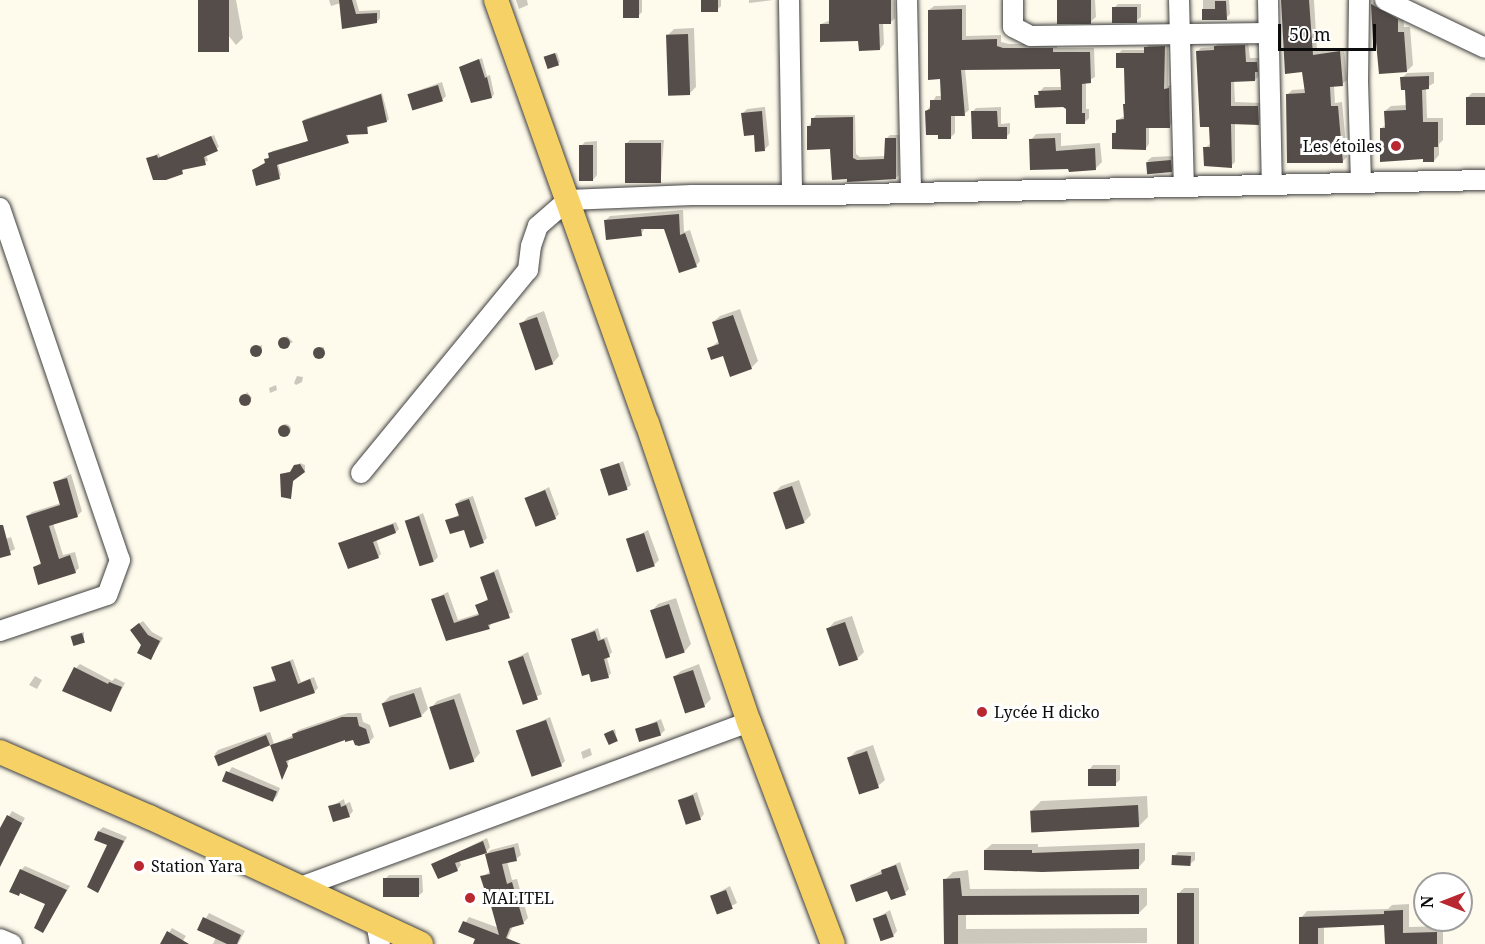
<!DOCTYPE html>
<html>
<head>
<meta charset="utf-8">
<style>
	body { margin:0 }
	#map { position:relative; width:1485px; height:944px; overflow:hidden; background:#fffbec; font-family:"Noto Serif",serif }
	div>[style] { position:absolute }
	.shadow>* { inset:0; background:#0003 }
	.round { border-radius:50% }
	.building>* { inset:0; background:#554d49; transform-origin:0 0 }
	.roads { filter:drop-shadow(0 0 2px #3f3f3f) drop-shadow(0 0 2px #3f3f3f) }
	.minor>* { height:20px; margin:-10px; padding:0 10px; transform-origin:10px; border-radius:10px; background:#fff }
	.major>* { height:24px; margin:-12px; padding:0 12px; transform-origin:12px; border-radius:12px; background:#f6d165 }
	.dots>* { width:16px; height:16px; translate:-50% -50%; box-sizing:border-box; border:3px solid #fff; border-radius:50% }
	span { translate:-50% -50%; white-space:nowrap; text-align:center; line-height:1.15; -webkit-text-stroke:6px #fff; paint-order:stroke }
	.poi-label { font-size:16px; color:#0c0c0c }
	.right { translate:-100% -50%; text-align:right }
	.left { translate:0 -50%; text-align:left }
	.north { position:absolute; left:1413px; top:872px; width:60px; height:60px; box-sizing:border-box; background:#fff; border:2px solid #9e9e9e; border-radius:50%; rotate:270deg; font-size:16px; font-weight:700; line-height:24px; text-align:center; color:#0c0c0c }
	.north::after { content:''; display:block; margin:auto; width:21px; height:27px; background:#b92830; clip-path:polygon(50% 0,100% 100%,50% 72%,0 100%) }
	.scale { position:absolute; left:1278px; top:24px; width:98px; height:27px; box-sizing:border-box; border:3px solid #0c0c0c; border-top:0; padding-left:8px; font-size:18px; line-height:21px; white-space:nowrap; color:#0c0c0c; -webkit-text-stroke:4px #fff; paint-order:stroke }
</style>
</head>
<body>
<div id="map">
	<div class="shadow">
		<div style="clip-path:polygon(200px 0,236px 0,243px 38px,236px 45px)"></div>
		<div style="clip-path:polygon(329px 0,356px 0,359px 11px,380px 10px,380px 18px,377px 22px,343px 27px,341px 3px,331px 6px)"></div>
		<div style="clip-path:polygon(516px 0,527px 0,528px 5px,519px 9px)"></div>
		<div style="clip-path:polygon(624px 0,642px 0,642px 12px,638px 16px)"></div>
		<div style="clip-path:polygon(702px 0,721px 0,721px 6px,717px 10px)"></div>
		<div style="clip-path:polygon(749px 0,773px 0,749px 3px)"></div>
		<div style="clip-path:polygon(830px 0,895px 0,895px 18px,891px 22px,883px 22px,884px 44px,880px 49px,821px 24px,831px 20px)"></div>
		<div style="clip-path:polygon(1058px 0,1095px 0,1096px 17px,1090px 22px)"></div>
		<div style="clip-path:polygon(1203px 0,1229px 0,1230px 14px,1226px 18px,1203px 18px)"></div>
		<div style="clip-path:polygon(1283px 0,1314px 0,1317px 51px,1344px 48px,1347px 80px,1342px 84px,1334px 85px,1335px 103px,1342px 102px,1347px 157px,1343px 161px,1287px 95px,1292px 90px,1306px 89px,1304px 71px)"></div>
		<div style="clip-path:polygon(1377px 0,1403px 13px,1404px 27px,1410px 27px,1413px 65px,1407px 71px,1374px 40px,1372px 4px)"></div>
		<div style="clip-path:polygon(1118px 4px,1141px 4px,1141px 17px,1136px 21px,1114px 8px)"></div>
		<div style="clip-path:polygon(966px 5px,966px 36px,1001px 35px,1001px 42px,1009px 44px,1057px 44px,1057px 48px,1094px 48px,1095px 77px,1086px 82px,1086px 109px,1089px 109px,1089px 118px,1084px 123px,1068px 108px,1036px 96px,1044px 87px,1062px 87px,1062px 67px,965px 69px,969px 110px,964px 114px,955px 114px,955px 133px,951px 137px,927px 111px,936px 96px,943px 96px,929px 10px,934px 6px)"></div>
		<div style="clip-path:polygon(694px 28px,696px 87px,689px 94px,667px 36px,674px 29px)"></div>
		<div style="clip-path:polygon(1219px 42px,1248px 42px,1250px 58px,1261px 58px,1259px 76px,1255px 80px,1234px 80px,1235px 102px,1262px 103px,1262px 119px,1258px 123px,1235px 123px,1235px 162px,1231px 166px,1205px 148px,1211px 143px,1211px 125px,1197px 52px,1201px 48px,1215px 47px)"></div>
		<div style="clip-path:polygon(1149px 43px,1168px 43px,1168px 86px,1172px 85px,1173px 122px,1170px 126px,1149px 126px,1149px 144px,1146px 148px,1113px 134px,1118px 129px,1117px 120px,1125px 116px,1127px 102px,1125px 66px,1118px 54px,1122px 50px,1146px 50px)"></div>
		<div style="clip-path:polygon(557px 53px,560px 62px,558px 64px,548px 56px)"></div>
		<div style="clip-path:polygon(482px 58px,487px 76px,490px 75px,494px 94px,492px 97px,461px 67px)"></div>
		<div style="clip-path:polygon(1434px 72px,1434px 83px,1426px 88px,1427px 118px,1443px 118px,1443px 140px,1439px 144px,1439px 155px,1434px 161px,1424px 158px,1381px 129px,1386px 124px,1385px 111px,1391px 106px,1407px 105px,1407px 89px,1402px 78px,1407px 73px)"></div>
		<div style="clip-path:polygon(442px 82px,446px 96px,443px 99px,414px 108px,410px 95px,414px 92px)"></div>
		<div style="clip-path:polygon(382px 93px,389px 119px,387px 121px,369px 125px,367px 132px,348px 133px,348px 142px,278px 163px,281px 175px,279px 177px,253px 170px,266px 162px,272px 151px,309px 141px,303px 121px,305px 119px)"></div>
		<div style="clip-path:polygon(1472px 93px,1485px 93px,1485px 123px,1467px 98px)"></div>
		<div style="clip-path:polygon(765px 107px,769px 145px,765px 149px,743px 113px,747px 109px)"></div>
		<div style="clip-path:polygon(1001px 107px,1001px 124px,1010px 123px,1010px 133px,1006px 137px,972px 112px,976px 108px)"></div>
		<div style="clip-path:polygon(816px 115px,855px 115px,856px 154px,860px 157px,886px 156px,886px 139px,890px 135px,899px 135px,899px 175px,896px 178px,848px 181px,832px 148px,808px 127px)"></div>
		<div style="clip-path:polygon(1061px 133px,1061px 146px,1100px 143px,1102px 162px,1096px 168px,1070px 170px,1031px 140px,1036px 134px)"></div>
		<div style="clip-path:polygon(214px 135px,219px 147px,206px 154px,208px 161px,184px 168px,182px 172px,148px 159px,159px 153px,160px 157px)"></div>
		<div style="clip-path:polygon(630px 140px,664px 140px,661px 177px,657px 181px,626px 144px)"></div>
		<div style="clip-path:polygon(597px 141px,597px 175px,593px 180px,581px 146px,585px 142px)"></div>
		<div style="clip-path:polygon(1175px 156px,1175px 167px,1171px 171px,1147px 161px,1152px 157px)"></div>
		<div style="clip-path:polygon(683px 210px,684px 232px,690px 230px,700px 261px,696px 266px,665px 227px,645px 228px,641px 234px,605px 221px,610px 216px)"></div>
		<div style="clip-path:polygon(740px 309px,758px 361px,751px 368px,709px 349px,720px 340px,713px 322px,720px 316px)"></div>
		<div style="clip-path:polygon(544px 311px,559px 356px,553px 363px,521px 324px,528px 317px)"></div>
		<div style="clip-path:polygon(287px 336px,293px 342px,284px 347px,280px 344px)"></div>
		<div style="clip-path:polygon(262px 345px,262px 352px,253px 355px,252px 348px)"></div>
		<div style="clip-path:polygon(324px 347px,324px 356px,316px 356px,314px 349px)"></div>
		<div style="clip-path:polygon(297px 376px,303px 377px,302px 382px,296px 385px,294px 383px)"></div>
		<div style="clip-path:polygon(276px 385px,277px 390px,270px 393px,269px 388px)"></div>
		<div style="clip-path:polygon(247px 392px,252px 398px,244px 404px,241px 400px)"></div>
		<div class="round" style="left:279.5px;top:423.5px;width:11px;height:11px"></div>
		<div style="clip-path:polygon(623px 461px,631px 485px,627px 488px,603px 471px)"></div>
		<div style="clip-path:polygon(300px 463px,305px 465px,305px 472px,294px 478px,290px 497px,281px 474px,293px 471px)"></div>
		<div style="clip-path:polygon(71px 474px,82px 511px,77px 516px,53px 523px,63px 555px,75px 552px,79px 568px,75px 572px,34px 567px,42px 562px,27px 516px,32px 512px,61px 503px,55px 482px)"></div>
		<div style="clip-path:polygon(799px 480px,811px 515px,804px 522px,774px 493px,781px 486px)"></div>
		<div style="clip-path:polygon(549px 487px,559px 514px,555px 518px,526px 500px)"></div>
		<div style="clip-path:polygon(473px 496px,487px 538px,483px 542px,465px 528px,447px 521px,460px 514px,456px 504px,460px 500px)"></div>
		<div style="clip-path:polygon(423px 513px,438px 557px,434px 561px,407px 521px)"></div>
		<div style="clip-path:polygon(396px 522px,399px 529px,396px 532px,376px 539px,381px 554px,378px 557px,340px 543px)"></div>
		<div style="clip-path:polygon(648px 530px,659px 560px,654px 565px,628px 541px)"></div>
		<div style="clip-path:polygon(11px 537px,15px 549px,0 557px,0 541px)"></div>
		<div style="clip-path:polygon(498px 569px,513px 612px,492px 622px,489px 628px,447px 639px,433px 599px,448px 592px,458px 620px,480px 613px,477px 606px,489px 598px,482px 577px)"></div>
		<div style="clip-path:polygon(676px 598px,691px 644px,685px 651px,667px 656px,652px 611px,658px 604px)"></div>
		<div style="clip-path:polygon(852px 616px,864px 652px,857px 659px,828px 629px,834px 622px)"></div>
		<div style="clip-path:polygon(143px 621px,152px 632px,163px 638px,151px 658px,135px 626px)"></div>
		<div style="clip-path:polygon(598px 628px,601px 639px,607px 637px,612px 652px,607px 658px,611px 673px,608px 677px,573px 640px)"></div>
		<div style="clip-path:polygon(84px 632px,84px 641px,71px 636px,73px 635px)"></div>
		<div style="clip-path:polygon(528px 652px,542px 694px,523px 704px,510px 661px)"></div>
		<div style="clip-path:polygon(293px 659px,301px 682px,314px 677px,318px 688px,314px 692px,255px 687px,277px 679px,273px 668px)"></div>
		<div style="clip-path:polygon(80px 664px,112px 681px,115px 678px,125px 683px,111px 710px,76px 668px)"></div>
		<div style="clip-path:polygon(699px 664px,711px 699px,704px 706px,674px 677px,681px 671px)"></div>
		<div style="clip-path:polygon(35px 676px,42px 680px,37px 689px,29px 685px)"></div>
		<div style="clip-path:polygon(421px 687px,428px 709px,421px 716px,383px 703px,390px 696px)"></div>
		<div style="clip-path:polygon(460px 693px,480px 753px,474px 760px,451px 768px,431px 708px,437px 701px)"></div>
		<div style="clip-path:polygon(348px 713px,361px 713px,363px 722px,370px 725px,374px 737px,370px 741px,359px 745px,354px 738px,346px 738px,290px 758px,283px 777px,271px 744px,218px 762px,215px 754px,218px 750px,270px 732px,274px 744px,294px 735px,298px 730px)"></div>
		<div style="clip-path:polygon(550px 717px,565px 761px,561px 765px,518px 732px)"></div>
		<div style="clip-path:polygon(661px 719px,665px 730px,661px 734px,636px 730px)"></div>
		<div style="clip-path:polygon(615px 729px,617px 740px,605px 734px,607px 732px)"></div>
		<div style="clip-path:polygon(873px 745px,885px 780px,878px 786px,849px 758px,856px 751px)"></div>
		<div style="clip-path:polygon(590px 748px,592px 755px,583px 759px,581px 752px)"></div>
		<div style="clip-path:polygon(1093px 765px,1120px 765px,1120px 780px,1115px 784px,1089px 770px)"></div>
		<div style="clip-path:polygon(232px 767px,280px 788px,277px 796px,273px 800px,224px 780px)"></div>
		<div style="clip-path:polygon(697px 792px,704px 814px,700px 819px,680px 800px)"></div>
		<div style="clip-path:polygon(1147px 796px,1148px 817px,1139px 826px,1031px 811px,1041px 801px)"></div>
		<div style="clip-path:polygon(344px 799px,345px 804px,350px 802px,353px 811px,349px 816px,330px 807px)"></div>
		<div style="clip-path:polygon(12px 811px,25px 818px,7px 851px,0 848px,0 832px)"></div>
		<div style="clip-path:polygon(103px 827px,127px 837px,98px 891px,109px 844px,99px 831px)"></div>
		<div style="clip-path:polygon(487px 838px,490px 847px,487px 851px,518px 843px,521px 855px,516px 859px,507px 861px,512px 880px,517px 879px,528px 918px,523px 923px,513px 926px,505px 944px,474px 944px,477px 938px,460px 931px,469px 917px,499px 928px,487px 886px,482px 877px,491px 871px,486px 854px,491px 850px,459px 860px,461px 865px,457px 870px,433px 864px)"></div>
		<div style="clip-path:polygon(1145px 843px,1145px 860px,1139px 867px,985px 850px,992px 844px,1038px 844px,1038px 847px)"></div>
		<div style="clip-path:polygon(1178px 852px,1195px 852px,1195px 860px,1190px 864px,1174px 856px)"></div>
		<div style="clip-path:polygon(900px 862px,909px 889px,905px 893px,851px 885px)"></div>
		<div style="clip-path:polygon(25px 866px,70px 886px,43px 931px,47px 904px,21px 870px)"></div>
		<div style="clip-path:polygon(968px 870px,970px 889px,1147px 888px,1147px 905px,1139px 913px,966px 914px,966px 929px,1147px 928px,1147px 943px,945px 944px,945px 880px,953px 872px)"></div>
		<div style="clip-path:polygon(389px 875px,422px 875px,423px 892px,418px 896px,385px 879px)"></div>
		<div style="clip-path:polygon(730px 886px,737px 903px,718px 913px,712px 896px)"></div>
		<div style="clip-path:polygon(1184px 888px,1199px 888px,1199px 944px,1179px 944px,1178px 894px)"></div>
		<div style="clip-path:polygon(1409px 904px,1409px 927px,1443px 926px,1443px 944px,1386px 944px,1386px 924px,1324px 927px,1324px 944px,1301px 944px,1301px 918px,1307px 911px,1388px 909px,1392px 905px)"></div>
		<div style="clip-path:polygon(890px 910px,897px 931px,893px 936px,875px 919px)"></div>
		<div style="clip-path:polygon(209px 913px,245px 931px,238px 944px,213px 944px,216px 937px,199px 929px)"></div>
		<div style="clip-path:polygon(172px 928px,186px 936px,181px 944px,162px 944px)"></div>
	</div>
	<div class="building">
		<div style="left:198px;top:0;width:31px;height:52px"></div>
		<div style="clip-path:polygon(339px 0,352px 0,356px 14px,377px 13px,377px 23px,342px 29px)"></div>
		<div style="left:623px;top:0;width:16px;height:18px"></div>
		<div style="left:701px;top:0;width:17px;height:12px"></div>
		<div style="clip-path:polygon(829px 0,891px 0,891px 24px,879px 24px,880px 50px,859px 51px,858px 41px,820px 42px,820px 24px,829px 24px)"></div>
		<div style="left:1057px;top:0;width:34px;height:24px"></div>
		<div style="clip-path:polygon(1281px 0,1309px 0,1313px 55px,1340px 51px,1343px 86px,1330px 87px,1331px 106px,1338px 106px,1343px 163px,1287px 163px,1286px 94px,1305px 93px,1302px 72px,1285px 74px)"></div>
		<div style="clip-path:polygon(1215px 1px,1226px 1px,1227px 20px,1202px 20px,1202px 9px,1215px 9px)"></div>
		<div style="clip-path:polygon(1371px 4px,1398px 19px,1398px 32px,1404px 32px,1407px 72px,1379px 74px,1376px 42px,1373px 42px)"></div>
		<div style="left:1112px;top:7px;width:25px;height:16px"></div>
		<div style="clip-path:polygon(962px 9px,962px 40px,997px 39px,997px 46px,1003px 48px,1053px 48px,1053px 52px,1090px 52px,1091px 83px,1082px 84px,1082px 113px,1085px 113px,1085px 124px,1066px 124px,1066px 109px,1063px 107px,1035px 108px,1034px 95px,1039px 95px,1038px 91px,1061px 90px,1060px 69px,961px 70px,965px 116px,951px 116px,951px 139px,938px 139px,938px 135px,926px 135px,925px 111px,930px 109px,930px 100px,941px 100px,940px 79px,928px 80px,928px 10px)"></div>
		<div style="left:688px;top:34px;width:61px;height:22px;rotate:88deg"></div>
		<div style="clip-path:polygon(1245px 45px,1246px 62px,1257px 62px,1258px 72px,1255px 72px,1255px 81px,1231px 82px,1231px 106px,1258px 106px,1259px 125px,1231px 124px,1232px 168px,1204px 166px,1203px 147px,1210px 147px,1209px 127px,1200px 127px,1196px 51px,1214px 50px,1214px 46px)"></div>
		<div style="clip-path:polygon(1165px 46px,1164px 89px,1169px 88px,1170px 128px,1146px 128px,1146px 150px,1112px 149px,1112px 133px,1116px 133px,1116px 120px,1124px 119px,1123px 104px,1125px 104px,1124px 68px,1116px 68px,1116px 53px,1144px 53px,1144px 47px)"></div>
		<div style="left:555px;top:53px;width:13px;height:12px;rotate:72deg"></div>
		<div style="clip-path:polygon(479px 59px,485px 78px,487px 77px,492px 98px,471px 103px,459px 67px)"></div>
		<div style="clip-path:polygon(1429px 76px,1429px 89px,1422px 90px,1423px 122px,1438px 122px,1438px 147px,1434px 147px,1434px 162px,1423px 162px,1423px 159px,1380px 162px,1380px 128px,1385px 128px,1384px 111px,1406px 110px,1405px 90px,1401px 90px,1400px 77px)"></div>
		<div style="left:438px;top:85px;width:17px;height:32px;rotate:73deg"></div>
		<div style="clip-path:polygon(381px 94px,387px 122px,367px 127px,368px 134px,346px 135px,349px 143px,277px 165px,280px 179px,256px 186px,252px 170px,265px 163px,264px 159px,269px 158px,268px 153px,308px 141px,302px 121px)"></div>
		<div style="left:1466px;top:97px;width:19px;height:28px"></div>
		<div style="clip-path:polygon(762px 111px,765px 151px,755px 152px,754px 135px,744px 136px,741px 113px)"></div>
		<div style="clip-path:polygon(971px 111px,997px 111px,998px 127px,1007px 127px,1007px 139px,972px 139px)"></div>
		<div style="clip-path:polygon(853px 117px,853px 158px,857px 160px,884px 159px,885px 138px,896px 138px,896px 179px,847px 182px,847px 179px,832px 180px,830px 149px,807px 150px,807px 126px,811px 126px,811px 118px)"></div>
		<div style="clip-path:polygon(211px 136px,218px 151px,204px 157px,206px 165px,182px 170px,183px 174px,166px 180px,153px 180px,146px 158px,157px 155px,158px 158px)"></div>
		<div style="clip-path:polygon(1055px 138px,1056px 151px,1095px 148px,1096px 170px,1069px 172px,1068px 169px,1030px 170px,1029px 139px)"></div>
		<div style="left:625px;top:143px;width:36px;height:40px"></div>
		<div style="left:579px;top:145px;width:14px;height:36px"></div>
		<div style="left:1171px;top:160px;width:12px;height:25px;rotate:85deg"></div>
		<div style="clip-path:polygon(679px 214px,680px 235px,685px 233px,697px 267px,679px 273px,664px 229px,641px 229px,642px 236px,606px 240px,604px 220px)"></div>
		<div style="clip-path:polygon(733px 315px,752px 369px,730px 377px,723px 356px,711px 360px,707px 348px,719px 344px,712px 322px)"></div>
		<div style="left:537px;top:317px;width:50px;height:19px;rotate:71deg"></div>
		<div class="round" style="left:278px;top:337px;width:12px;height:12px"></div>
		<div class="round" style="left:250px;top:345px;width:12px;height:12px"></div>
		<div class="round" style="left:313px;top:347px;width:12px;height:12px"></div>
		<div class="round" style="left:239px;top:394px;width:12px;height:12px"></div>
		<div class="round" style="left:278px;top:425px;width:12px;height:12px"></div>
		<div style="left:619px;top:463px;width:28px;height:20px;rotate:72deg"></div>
		<div style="clip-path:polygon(300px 464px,305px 472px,293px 481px,291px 499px,281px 497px,280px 474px,290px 472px,294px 465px)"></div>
		<div style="clip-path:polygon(67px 478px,78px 517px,49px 526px,59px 559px,70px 555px,76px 573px,38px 585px,33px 567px,41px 564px,26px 516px,60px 505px,53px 482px)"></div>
		<div style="left:792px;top:486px;width:39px;height:20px;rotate:71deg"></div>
		<div style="left:545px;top:490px;width:31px;height:22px;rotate:69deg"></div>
		<div style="clip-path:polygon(469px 499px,484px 543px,470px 548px,464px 530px,450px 534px,445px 520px,459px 516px,455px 504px)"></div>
		<div style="left:419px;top:516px;width:48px;height:15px;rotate:72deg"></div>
		<div style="clip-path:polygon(393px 524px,396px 533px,373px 542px,379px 558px,348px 569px,338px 543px)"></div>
		<div style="clip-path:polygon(0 525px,3px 525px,11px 555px,0 558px)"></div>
		<div style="left:644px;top:533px;width:35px;height:19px;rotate:72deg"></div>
		<div style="clip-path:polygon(494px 572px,510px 618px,488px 625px,490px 629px,446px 641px,431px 599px,444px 595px,454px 623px,479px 615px,475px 605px,488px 600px,480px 577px)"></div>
		<div style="left:669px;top:604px;width:51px;height:20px;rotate:72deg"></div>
		<div style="left:845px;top:622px;width:40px;height:20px;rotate:71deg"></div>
		<div style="clip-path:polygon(139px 623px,148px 635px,160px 641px,151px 660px,137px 653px,141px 645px,130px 630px)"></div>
		<div style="clip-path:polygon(595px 631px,598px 641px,604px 639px,610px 657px,604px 659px,609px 678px,591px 682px,589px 674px,582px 676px,571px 639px)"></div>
		<div style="left:82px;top:633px;width:10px;height:12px;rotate:73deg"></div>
		<div style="left:523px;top:656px;width:46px;height:16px;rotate:71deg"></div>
		<div style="clip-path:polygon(290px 661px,298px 684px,310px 679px,315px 693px,260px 712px,253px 687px,276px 681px,271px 667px)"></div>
		<div style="clip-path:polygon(74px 667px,108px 684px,109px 682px,122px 687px,111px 712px,62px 691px)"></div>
		<div style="left:693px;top:670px;width:39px;height:21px;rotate:72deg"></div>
		<div style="left:414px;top:693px;width:25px;height:34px;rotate:72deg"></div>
		<div style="left:454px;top:699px;width:66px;height:26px;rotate:72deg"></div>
		<div style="clip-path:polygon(342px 717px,357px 717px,359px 726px,366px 729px,370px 743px,359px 746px,355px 745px,353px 740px,345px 742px,345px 740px,286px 761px,288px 766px,282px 780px,270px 745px,293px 738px,292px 734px)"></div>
		<div style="left:546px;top:720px;width:49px;height:32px;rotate:71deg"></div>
		<div style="left:657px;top:722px;width:14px;height:23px;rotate:73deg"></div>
		<div style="left:613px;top:730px;width:12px;height:10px;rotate:66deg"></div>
		<div style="left:266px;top:735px;width:11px;height:56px;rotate:68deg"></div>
		<div style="left:867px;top:751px;width:39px;height:21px;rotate:72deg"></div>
		<div style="left:1088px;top:769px;width:28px;height:17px"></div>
		<div style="left:226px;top:771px;width:55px;height:11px;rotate:22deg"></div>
		<div style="left:693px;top:795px;width:26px;height:16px;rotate:72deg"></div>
		<div style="clip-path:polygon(340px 803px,341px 807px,346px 805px,350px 817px,333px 822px,328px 806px)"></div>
		<div style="left:1138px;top:805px;width:22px;height:108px;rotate:87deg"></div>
		<div style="clip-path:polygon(7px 815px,22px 823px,0 867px,0 828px)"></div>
		<div style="clip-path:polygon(98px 831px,124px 841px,98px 893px,87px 887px,107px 845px,94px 840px)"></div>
		<div style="clip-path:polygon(483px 841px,487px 853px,455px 863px,458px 871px,438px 879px,431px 864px)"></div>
		<div style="clip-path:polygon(514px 847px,517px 861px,502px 864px,507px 884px,512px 882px,524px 924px,510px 928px,506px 938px,521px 944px,473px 944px,475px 939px,458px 932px,463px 921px,499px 935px,486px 888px,484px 888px,480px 876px,490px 874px,485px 854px)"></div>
		<div style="clip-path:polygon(1139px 849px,1139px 869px,1042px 872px,984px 870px,984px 850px,1032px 850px,1032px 853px)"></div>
		<div style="left:1172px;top:855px;width:19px;height:10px;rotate:3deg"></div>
		<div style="clip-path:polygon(896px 865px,906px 895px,891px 900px,887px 891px,856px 902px,850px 885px,882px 874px,881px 870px)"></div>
		<div style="clip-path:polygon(20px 869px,67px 890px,43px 933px,34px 928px,45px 904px,20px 893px,19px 896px,9px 892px)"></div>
		<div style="left:419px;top:878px;width:19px;height:36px;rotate:90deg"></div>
		<div style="clip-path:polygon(960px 878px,962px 896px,1139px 895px,1139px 914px,958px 915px,958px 944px,944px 944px,943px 879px)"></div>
		<div style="left:726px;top:890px;width:20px;height:17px;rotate:70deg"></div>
		<div style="left:1194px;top:893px;width:51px;height:17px;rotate:90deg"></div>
		<div style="clip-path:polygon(1403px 910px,1403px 933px,1437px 932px,1437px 944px,1385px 944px,1384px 925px,1318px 928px,1318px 944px,1299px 944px,1299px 917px,1384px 914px,1384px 911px)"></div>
		<div style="left:886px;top:914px;width:24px;height:14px;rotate:71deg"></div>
		<div style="clip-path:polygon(203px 917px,241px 935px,237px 944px,227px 944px,197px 930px)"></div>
		<div style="clip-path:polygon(167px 931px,189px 944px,160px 944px)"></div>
	</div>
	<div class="roads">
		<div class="minor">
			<div style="left:789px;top:0;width:195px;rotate:89.1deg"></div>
			<div style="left:907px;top:0;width:193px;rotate:88.8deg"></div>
			<div style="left:1013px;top:0;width:27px;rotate:90deg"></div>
			<div style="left:1013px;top:27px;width:20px;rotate:27deg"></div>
			<div style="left:1031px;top:36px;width:237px;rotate:-0.7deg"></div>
			<div style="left:1179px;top:0;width:187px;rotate:88.5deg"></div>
			<div style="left:1268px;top:0;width:185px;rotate:88.8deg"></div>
			<div style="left:1359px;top:0;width:81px;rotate:90.7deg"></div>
			<div style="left:1358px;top:81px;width:102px;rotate:88.3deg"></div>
			<div style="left:1385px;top:0;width:111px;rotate:25.6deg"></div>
			<div style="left:0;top:208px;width:372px;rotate:71.2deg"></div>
			<div style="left:120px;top:560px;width:37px;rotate:110deg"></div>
			<div style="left:107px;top:595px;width:113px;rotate:161.4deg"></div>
			<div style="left:361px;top:473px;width:263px;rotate:-50.6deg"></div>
			<div style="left:528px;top:270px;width:24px;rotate:-83deg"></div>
			<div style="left:531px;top:246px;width:21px;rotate:-71deg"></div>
			<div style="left:538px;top:226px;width:40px;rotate:-41deg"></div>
			<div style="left:568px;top:200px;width:124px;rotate:-2.3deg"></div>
			<div style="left:692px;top:195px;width:132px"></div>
			<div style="left:824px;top:195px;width:661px;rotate:-1.3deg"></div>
			<div style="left:298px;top:888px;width:481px;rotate:-20.2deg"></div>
			<div style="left:376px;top:923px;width:21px;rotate:79deg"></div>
			<div style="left:0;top:939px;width:13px;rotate:23deg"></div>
		</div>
		<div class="major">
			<div style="left:496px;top:0;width:449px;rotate:70.4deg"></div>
			<div style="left:647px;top:423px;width:316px;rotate:71.2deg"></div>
			<div style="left:749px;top:722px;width:237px;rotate:69.3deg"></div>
			<div style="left:0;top:752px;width:163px;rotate:23.6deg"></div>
			<div style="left:149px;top:817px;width:300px;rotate:25deg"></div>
		</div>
	</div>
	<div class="dots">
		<div style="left:1396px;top:146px;background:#b92830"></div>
		<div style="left:982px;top:712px;background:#b92830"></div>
		<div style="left:139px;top:866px;background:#b92830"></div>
		<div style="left:470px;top:898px;background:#b92830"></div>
	</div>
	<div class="poi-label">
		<span class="right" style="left:1382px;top:146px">Les étoiles</span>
		<span class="left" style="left:994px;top:712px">Lycée H dicko</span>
		<span class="left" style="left:151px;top:866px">Station Yara</span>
		<span class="left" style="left:482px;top:898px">MALITEL</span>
	</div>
	<div class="north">N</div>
	<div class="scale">50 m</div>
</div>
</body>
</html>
